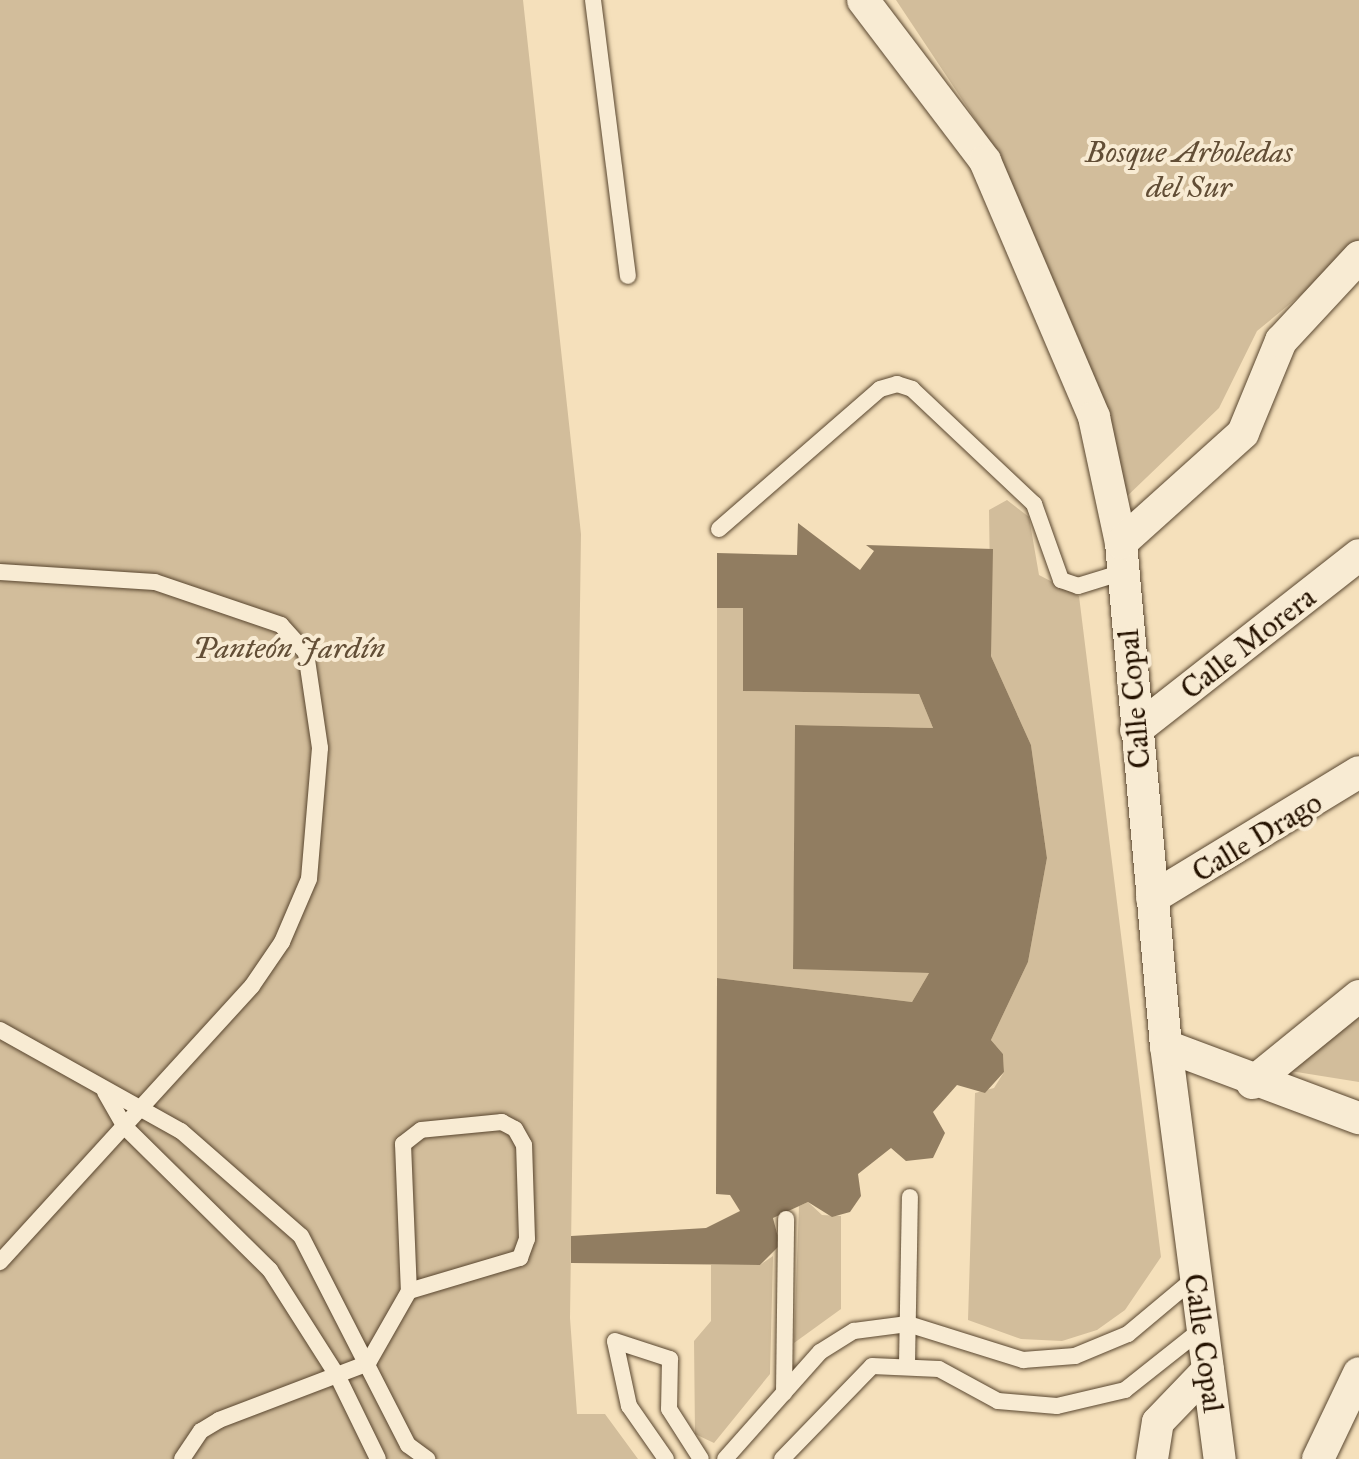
<!DOCTYPE html>
<html>
<head>
<meta charset="utf-8">
<style>
	body { margin:0 }
	#map { position:relative; width:1359px; height:1459px; overflow:hidden; background:#f5e0bb; font-family:"IM FELL Great Primer",serif }
	div>[style] { position:absolute }
	.green>* { inset:0; background:#d2bd9b }
	.building>* { inset:0; background:#917d61 }
	.roads { filter:drop-shadow(0 0 2px #59462f) drop-shadow(0 0 2px #59462f) }
	.service>* { height:16px; margin:-8px; padding:0 8px; transform-origin:8px; border-radius:8px; background:#f8ebd3 }
	.minor>* { height:32px; margin:-16px; padding:0 16px; transform-origin:16px; border-radius:16px; background:#f8ebd3 }
	span { translate:-50% -50%; white-space:nowrap; text-align:center; line-height:1.15; -webkit-text-stroke:8px #f8ebd3; paint-order:stroke }
	.park-label { font-size:30px; color:#624e36; font-style:italic }
	.street-label { font-size:30px; color:#251200 }
</style>
</head>
<body>
<div id="map">
	<div class="green">
		<div style="clip-path:polygon(0 0,523px 0,581px 534px,570px 1318px,577px 1414px,605px 1414px,638px 1459px,0 1459px)"></div>
		<div style="clip-path:polygon(896px 0,1359px 0,1359px 247px,1257px 331px,1219px 408px,1122px 501px,1081px 344px,1001px 158px)"></div>
		<div style="clip-path:polygon(1007px 500px,1029px 517px,1039px 575px,1079px 596px,1161px 1257px,1125px 1310px,1097px 1330px,1062px 1341px,1021px 1339px,968px 1320px,975px 1093px,994px 1088px,1004px 1072px,1003px 1054px,991px 1040px,1028px 962px,1047px 858px,1031px 745px,991px 656px,989px 510px)"></div>
		<div style="clip-path:polygon(717px 608px,743px 608px,744px 691px,919px 694px,933px 728px,796px 725px,793px 968px,929px 973px,912px 1002px,717px 978px)"></div>
		<div style="clip-path:polygon(1359px 1009px,1359px 1082px,1284px 1070px)"></div>
		<div style="clip-path:polygon(808px 1202px,822px 1215px,841px 1216px,841px 1309px,794px 1343px,799px 1206px)"></div>
		<div style="clip-path:polygon(773px 1256px,770px 1374px,714px 1443px,695px 1434px,694px 1341px,711px 1321px,711px 1265px,760px 1265px)"></div>
	</div>
	<div class="building">
		<div style="clip-path:polygon(798px 523px,860px 570px,874px 551px,866px 545px,993px 549px,991px 656px,1031px 745px,1047px 858px,1028px 962px,991px 1040px,1003px 1054px,1004px 1072px,985px 1093px,957px 1085px,933px 1112px,945px 1133px,933px 1158px,906px 1161px,891px 1148px,858px 1174px,861px 1196px,850px 1212px,832px 1217px,808px 1202px,773px 1218px,780px 1245px,760px 1265px,571px 1263px,571px 1236px,706px 1228px,740px 1211px,730px 1195px,716px 1194px,717px 978px,912px 1002px,929px 973px,793px 969px,795px 725px,933px 728px,919px 694px,743px 691px,743px 608px,717px 608px,717px 553px,797px 555px)"></div>
	</div>
	<div class="roads">
		<div class="service">
			<div style="left:593px;top:0;width:278px;rotate:82.8deg"></div>
			<div style="left:719px;top:529px;width:213px;rotate:-41deg"></div>
			<div style="left:880px;top:389px;width:18px;rotate:-16deg"></div>
			<div style="left:897px;top:384px;width:16px;rotate:18deg"></div>
			<div style="left:912px;top:389px;width:168px;rotate:43.3deg"></div>
			<div style="left:1034px;top:504px;width:81px;rotate:70.4deg"></div>
			<div style="left:1061px;top:580px;width:18px;rotate:19deg"></div>
			<div style="left:1078px;top:586px;width:47px;rotate:-17.3deg"></div>
			<div style="left:0;top:572px;width:155px;rotate:3.7deg"></div>
			<div style="left:155px;top:582px;width:133px;rotate:18.8deg"></div>
			<div style="left:281px;top:625px;width:38px;rotate:48deg"></div>
			<div style="left:306px;top:653px;width:96px;rotate:81.6deg"></div>
			<div style="left:320px;top:748px;width:131px;rotate:94.8deg"></div>
			<div style="left:309px;top:879px;width:69px;rotate:113.2deg"></div>
			<div style="left:282px;top:942px;width:53px;rotate:124.3deg"></div>
			<div style="left:252px;top:986px;width:374px;rotate:132.4deg"></div>
			<div style="left:0;top:1030px;width:207px;rotate:29.2deg"></div>
			<div style="left:181px;top:1131px;width:159px;rotate:41.2deg"></div>
			<div style="left:301px;top:1236px;width:235px;rotate:62.9deg"></div>
			<div style="left:408px;top:1445px;width:24px;rotate:36deg"></div>
			<div style="left:105px;top:1092px;width:40px;rotate:60.3deg"></div>
			<div style="left:125px;top:1127px;width:204px;rotate:44.6deg"></div>
			<div style="left:270px;top:1270px;width:125px;rotate:57.5deg"></div>
			<div style="left:337px;top:1375px;width:93px;rotate:64deg"></div>
			<div style="left:907px;top:1364px;width:167px;rotate:-89deg"></div>
			<div style="left:784px;top:1393px;width:174px;rotate:-89.3deg"></div>
			<div style="left:182px;top:1459px;width:34px;rotate:-56deg"></div>
			<div style="left:201px;top:1431px;width:21px;rotate:-31deg"></div>
			<div style="left:219px;top:1420px;width:160px;rotate:-20.9deg"></div>
			<div style="left:368px;top:1363px;width:83px;rotate:-60.3deg"></div>
			<div style="left:409px;top:1291px;width:116px;rotate:-16.6deg"></div>
			<div style="left:520px;top:1258px;width:20px;rotate:-70deg"></div>
			<div style="left:527px;top:1239px;width:94px;rotate:-91.8deg"></div>
			<div style="left:524px;top:1145px;width:18px;rotate:-119deg"></div>
			<div style="left:515px;top:1129px;width:15px;rotate:-152deg"></div>
			<div style="left:502px;top:1122px;width:81px;rotate:174.4deg"></div>
			<div style="left:421px;top:1130px;width:23px;rotate:142deg"></div>
			<div style="left:403px;top:1144px;width:147px;rotate:87.7deg"></div>
			<div style="left:666px;top:1459px;width:65px;rotate:-124.9deg"></div>
			<div style="left:629px;top:1406px;width:66px;rotate:-102.2deg"></div>
			<div style="left:615px;top:1341px;width:58px;rotate:18.1deg"></div>
			<div style="left:670px;top:1359px;width:50px;rotate:91.1deg"></div>
			<div style="left:669px;top:1409px;width:59px;rotate:57.4deg"></div>
			<div style="left:725px;top:1459px;width:143px;rotate:-48.4deg"></div>
			<div style="left:820px;top:1352px;width:40px;rotate:-32deg"></div>
			<div style="left:854px;top:1331px;width:54px;rotate:-7.4deg"></div>
			<div style="left:908px;top:1324px;width:121px;rotate:17.4deg"></div>
			<div style="left:1023px;top:1360px;width:52px;rotate:-4.4deg"></div>
			<div style="left:1075px;top:1356px;width:57px;rotate:-22.5deg"></div>
			<div style="left:1128px;top:1334px;width:87px;rotate:-39.9deg"></div>
			<div style="left:782px;top:1459px;width:129px;rotate:-45.9deg"></div>
			<div style="left:872px;top:1366px;width:67px;rotate:2.6deg"></div>
			<div style="left:939px;top:1369px;width:67px;rotate:28.5deg"></div>
			<div style="left:998px;top:1401px;width:59px;rotate:4.8deg"></div>
			<div style="left:1057px;top:1406px;width:70px;rotate:-13.2deg"></div>
			<div style="left:1125px;top:1390px;width:98px;rotate:-38.4deg"></div>
		</div>
		<div class="minor">
			<div style="left:863px;top:0;width:202px;rotate:52.8deg"></div>
			<div style="left:985px;top:161px;width:278px;rotate:66.9deg"></div>
			<div style="left:1094px;top:417px;width:129px;rotate:77.9deg"></div>
			<div style="left:1121px;top:543px;width:505px;rotate:84.89deg"></div>
			<div style="left:1166px;top:1046px;width:417px;rotate:82.6deg"></div>
			<div style="left:1121px;top:543px;width:164px;rotate:-42deg"></div>
			<div style="left:1243px;top:433px;width:100px;rotate:-67.6deg"></div>
			<div style="left:1281px;top:341px;width:115px;rotate:-47.1deg"></div>
			<div style="left:1136px;top:730px;width:283px;rotate:-38.1deg"></div>
			<div style="left:1152px;top:898px;width:242px;rotate:-31.3deg"></div>
			<div style="left:1166px;top:1046px;width:206px;rotate:20.5deg"></div>
			<div style="left:1252px;top:1083px;width:138px;rotate:-39.1deg"></div>
			<div style="left:1152px;top:1459px;width:37px;rotate:-81deg"></div>
			<div style="left:1158px;top:1422px;width:72px;rotate:-46.1deg"></div>
			<div style="left:1318px;top:1459px;width:95px;rotate:-64.5deg"></div>
		</div>
	</div>
	<div class="park-label">
		<span style="left:1189px;top:169px">Bosque Arboledas<br>del Sur</span>
		<span style="left:289px;top:648px">Panteón Jardín</span>
	</div>
	<div class="street-label">
		<span style="left:1248px;top:643px;rotate:-38deg">Calle Morera</span>
		<span style="left:1134px;top:699px;rotate:-95deg">Calle Copal</span>
		<span style="left:1257px;top:837px;rotate:-31deg">Calle Drago</span>
		<span style="left:1204px;top:1343px;rotate:82deg">Calle Copal</span>
	</div>
</div>
</body>
</html>
